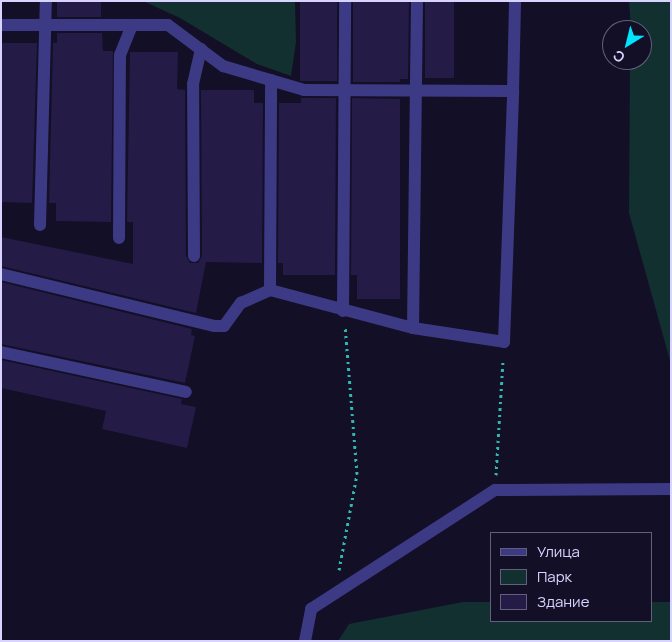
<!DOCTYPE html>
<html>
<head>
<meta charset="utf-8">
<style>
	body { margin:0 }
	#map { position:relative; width:672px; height:642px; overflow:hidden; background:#130f26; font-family:Manrope,sans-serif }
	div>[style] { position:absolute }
	.green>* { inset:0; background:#12302f }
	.building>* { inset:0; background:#241b47; transform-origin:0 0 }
	.path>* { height:3px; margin-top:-1.5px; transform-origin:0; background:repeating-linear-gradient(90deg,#2fb8b0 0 2.5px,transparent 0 6.5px) }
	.lane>* { height:12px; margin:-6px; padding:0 6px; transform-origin:6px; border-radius:6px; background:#3d3a85 }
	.street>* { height:12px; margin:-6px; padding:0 6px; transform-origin:6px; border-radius:6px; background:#3d3a85 }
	span { translate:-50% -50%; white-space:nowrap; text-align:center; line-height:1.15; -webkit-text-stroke:5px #130f26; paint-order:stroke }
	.frame { position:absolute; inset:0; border:2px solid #d9d4ff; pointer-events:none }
	.legend { position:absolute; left:490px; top:532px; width:162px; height:90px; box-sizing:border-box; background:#130f26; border:1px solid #625e7d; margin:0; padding:6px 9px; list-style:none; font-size:15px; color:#d9d4ff }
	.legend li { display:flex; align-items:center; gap:10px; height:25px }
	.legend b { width:25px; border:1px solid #625e7d }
	.north { position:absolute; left:602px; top:20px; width:50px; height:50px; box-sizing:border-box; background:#130f26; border:1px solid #625e7d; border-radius:50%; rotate:216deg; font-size:14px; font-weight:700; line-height:20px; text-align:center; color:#d9d4ff }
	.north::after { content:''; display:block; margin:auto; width:18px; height:22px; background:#00e5ff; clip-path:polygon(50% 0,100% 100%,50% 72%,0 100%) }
</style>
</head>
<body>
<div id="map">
	<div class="green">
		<div style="clip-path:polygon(143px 1px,295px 1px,296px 42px,291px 76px,257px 64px,180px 18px)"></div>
		<div style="clip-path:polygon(629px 1px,671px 1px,671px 364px,629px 213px,630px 60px,642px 60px,642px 30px,631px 30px)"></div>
		<div style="clip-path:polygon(463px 602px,491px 602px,491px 621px,651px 621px,651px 602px,671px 602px,671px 641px,338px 641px,349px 624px)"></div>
	</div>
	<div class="building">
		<div style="left:57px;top:1px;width:44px;height:16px"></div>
		<div style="left:300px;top:1px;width:37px;height:80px"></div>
		<div style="clip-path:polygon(353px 1px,409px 1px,408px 79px,400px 79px,400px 82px,353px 82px)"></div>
		<div style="left:425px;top:1px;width:29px;height:77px"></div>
		<div style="clip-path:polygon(57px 33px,102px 33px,103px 51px,113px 51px,111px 222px,56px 221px,56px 203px,49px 203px,53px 43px,57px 43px)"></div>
		<div style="clip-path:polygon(1px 43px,37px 43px,32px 203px,1px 202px)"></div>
		<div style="clip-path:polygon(130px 52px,178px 52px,177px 89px,185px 90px,186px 256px,190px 263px,198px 263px,202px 256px,201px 90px,254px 90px,254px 103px,263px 103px,262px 263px,206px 262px,196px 313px,1px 266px,1px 237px,133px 264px,133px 222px,127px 222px)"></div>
		<div style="clip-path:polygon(301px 98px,336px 98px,335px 275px,283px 275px,283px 263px,278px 263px,279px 103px,301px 103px)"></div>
		<div style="clip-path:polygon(352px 98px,400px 99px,400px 299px,357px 299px,357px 275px,351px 275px)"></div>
		<div style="clip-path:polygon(1px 282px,192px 329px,191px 335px,195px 336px,185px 383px,1px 344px)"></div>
		<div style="clip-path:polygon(1px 360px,182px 399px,181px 404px,196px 407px,187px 448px,102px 429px,106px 411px,1px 388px)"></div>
	</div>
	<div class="path">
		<div style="left:496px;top:475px;width:116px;rotate:-86.5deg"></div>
		<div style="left:339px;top:570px;width:98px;rotate:-79.4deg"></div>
		<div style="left:357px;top:474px;width:148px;rotate:-94.6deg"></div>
	</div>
	<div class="lane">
		<div style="left:1px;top:25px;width:167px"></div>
		<div style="left:168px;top:25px;width:69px;rotate:36.7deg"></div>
		<div style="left:223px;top:66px;width:84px;rotate:16.5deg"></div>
		<div style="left:304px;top:90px;width:209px;rotate:0.3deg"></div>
		<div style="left:513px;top:91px;width:90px;rotate:-88.7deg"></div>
		<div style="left:40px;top:225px;width:224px;rotate:-88.5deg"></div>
		<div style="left:119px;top:238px;width:183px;rotate:-89.7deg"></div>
		<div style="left:120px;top:55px;width:32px;rotate:-68deg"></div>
		<div style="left:194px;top:256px;width:172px;rotate:-90.3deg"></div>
		<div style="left:193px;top:84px;width:36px;rotate:-77deg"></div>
		<div style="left:1px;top:274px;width:220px;rotate:13.7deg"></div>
		<div style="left:215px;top:326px;width:9px"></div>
		<div style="left:224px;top:326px;width:29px;rotate:-54deg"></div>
		<div style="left:241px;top:303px;width:32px;rotate:-24deg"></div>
		<div style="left:270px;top:290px;width:148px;rotate:14.9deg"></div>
		<div style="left:413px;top:328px;width:92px;rotate:8.7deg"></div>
		<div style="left:504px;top:342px;width:251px;rotate:-87.9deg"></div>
		<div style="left:270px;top:290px;width:210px;rotate:-89.7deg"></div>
		<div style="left:343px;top:311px;width:310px;rotate:-89.6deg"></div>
		<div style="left:413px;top:328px;width:327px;rotate:-89.3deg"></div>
		<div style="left:1px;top:352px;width:189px;rotate:12.2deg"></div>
	</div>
	<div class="street">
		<div style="left:305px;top:641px;width:33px;rotate:-79deg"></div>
		<div style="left:311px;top:609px;width:219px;rotate:-32.9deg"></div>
		<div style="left:495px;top:490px;width:176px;rotate:-0.3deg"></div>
	</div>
	<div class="frame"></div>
	<ul class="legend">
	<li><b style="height:6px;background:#3d3a85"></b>Улица</li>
	<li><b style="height:14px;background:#12302f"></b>Парк</li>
	<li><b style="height:14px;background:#241b47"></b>Здание</li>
	</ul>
	<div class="north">С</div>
</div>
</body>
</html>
